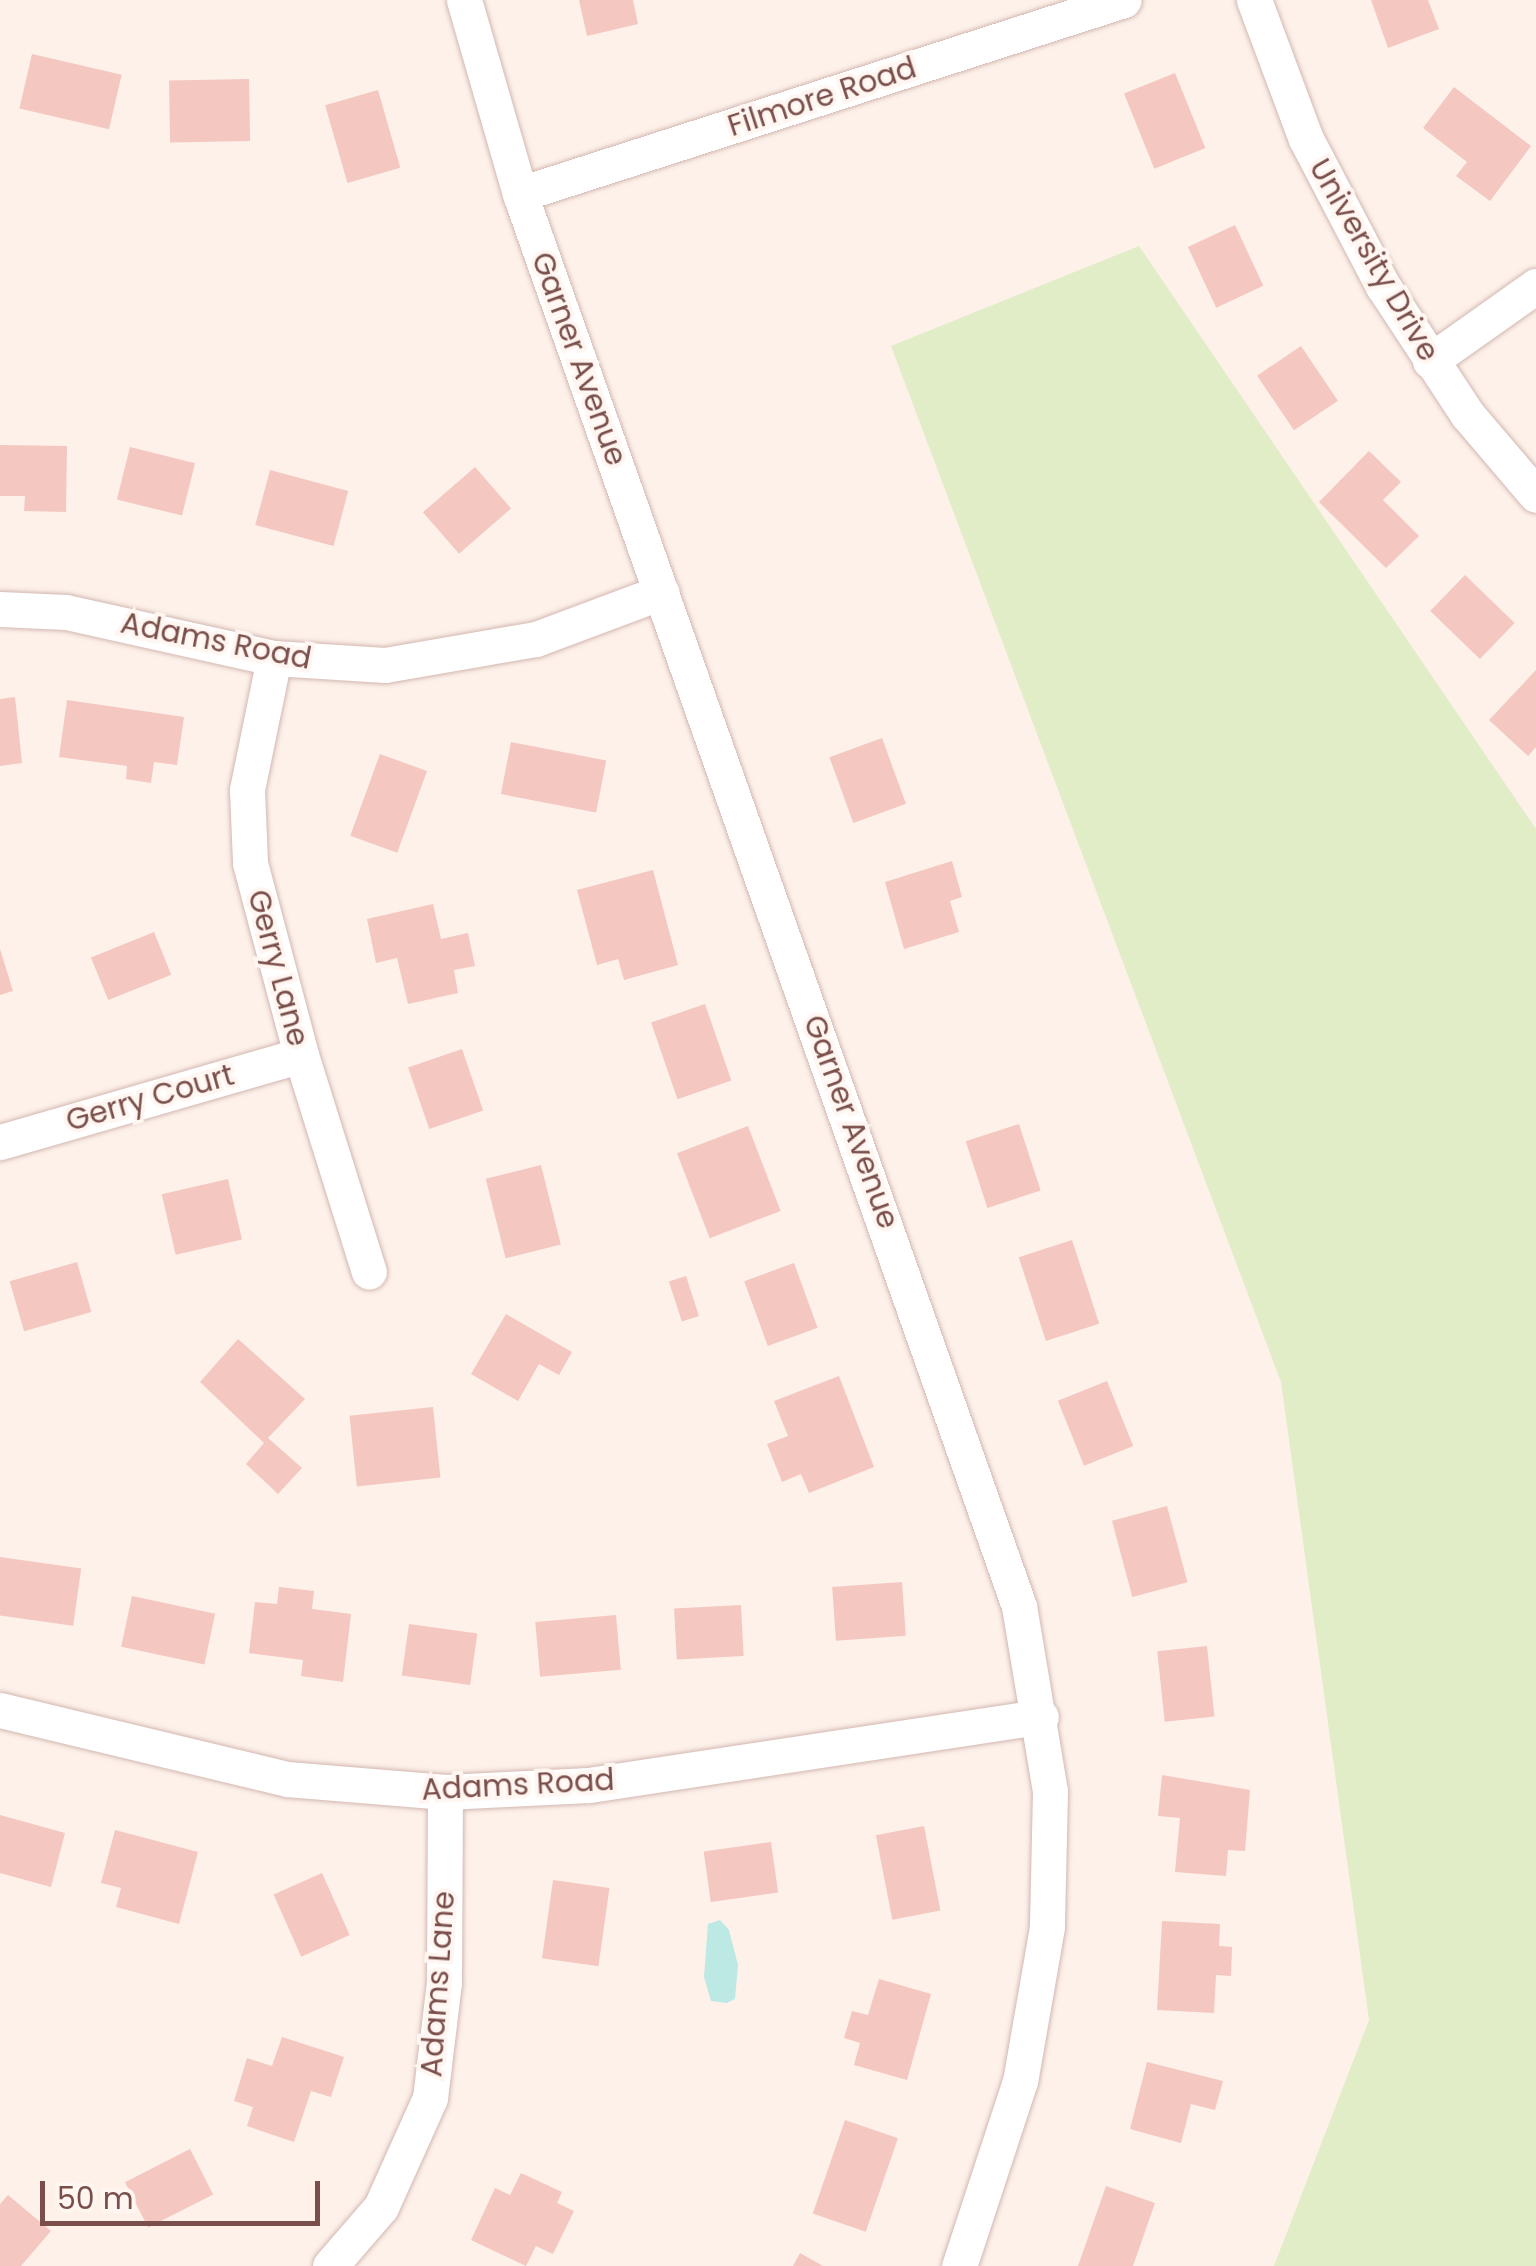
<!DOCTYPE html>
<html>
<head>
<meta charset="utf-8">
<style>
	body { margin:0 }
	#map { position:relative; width:1536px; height:2266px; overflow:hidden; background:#fdf1ea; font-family:Poppins,sans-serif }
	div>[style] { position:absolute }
	.green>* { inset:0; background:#e0edc7 }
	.water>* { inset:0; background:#bce9e4 }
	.building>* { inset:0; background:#f4c7c0; transform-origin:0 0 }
	.roads { filter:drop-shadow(0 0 2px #d3b7b1) drop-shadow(0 0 2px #d3b7b1) }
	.street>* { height:35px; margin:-17.5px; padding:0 17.5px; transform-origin:17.5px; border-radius:17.5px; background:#fff }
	span { translate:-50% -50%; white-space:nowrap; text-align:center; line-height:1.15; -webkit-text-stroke:8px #fff6f1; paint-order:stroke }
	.street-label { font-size:30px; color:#7a4f4b }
	.scale { position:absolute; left:40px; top:2181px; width:280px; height:45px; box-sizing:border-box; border:5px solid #7a4f4b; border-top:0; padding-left:12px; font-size:30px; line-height:35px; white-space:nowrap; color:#7a4f4b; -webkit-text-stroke:8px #fff6f1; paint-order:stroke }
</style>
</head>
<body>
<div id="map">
	<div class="green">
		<div style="clip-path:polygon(1139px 246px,1536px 829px,1536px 2266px,1274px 2266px,1369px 2020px,1281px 1382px,891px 346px)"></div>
	</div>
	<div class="water">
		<div style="clip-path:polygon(720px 1920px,729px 1930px,738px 1965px,735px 1999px,727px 2003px,711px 2001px,704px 1977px,708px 1924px)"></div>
	</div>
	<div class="building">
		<div style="clip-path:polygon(579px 0,633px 0,638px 24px,587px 36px)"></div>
		<div style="clip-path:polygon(1371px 0,1428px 0,1439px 29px,1388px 48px)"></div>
		<div style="left:32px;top:54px;width:92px;height:56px;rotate:13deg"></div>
		<div style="left:1175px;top:73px;width:81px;height:55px;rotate:68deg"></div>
		<div style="left:249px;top:79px;width:62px;height:80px;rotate:89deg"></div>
		<div style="clip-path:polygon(1454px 87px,1531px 146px,1490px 201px,1456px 176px,1467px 162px,1423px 128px)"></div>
		<div style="left:378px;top:90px;width:81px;height:55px;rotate:74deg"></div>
		<div style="left:1235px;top:225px;width:67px;height:52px;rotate:65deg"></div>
		<div style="left:1301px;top:346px;width:66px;height:53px;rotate:56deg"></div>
		<div style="clip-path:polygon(0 445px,67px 446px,66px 512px,24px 511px,25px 496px,0 496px)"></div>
		<div style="left:130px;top:447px;width:67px;height:54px;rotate:14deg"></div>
		<div style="clip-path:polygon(1369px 451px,1401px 482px,1383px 500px,1419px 536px,1386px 568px,1319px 502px)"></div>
		<div style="left:475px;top:467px;width:55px;height:69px;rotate:49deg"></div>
		<div style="left:270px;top:470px;width:81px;height:57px;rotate:15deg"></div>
		<div style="left:1465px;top:575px;width:69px;height:50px;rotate:44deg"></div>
		<div style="clip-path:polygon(1536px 670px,1536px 747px,1528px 756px,1489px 720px)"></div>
		<div style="clip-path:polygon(15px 697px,22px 763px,0 766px,0 699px)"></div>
		<div style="clip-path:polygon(67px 700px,184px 717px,177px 765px,154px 762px,151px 783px,126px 779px,127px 766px,59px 757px)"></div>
		<div style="left:882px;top:738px;width:70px;height:56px;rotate:70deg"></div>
		<div style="left:511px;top:742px;width:97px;height:53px;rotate:11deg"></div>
		<div style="left:380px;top:754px;width:50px;height:87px;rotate:20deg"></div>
		<div style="clip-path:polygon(952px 861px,962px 897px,950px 901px,959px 932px,904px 949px,885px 882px)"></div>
		<div style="clip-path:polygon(653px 870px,678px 965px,624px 980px,618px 959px,597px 965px,577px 890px)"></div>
		<div style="clip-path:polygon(433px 904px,441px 939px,468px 933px,475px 966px,454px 970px,458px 993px,408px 1004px,397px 958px,376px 963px,367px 919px)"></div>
		<div style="left:154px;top:932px;width:46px;height:68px;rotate:68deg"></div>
		<div style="clip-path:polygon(0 949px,13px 991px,0 995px)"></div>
		<div style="left:705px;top:1004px;width:81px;height:57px;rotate:71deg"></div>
		<div style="left:462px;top:1049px;width:65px;height:57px;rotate:71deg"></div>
		<div style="left:1019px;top:1124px;width:70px;height:56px;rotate:72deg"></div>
		<div style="left:748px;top:1126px;width:91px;height:76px;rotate:69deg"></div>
		<div style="left:541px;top:1165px;width:82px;height:57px;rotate:76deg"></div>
		<div style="left:228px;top:1179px;width:62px;height:68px;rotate:77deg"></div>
		<div style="left:1072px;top:1240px;width:88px;height:56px;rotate:72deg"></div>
		<div style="left:77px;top:1262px;width:52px;height:70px;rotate:74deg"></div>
		<div style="left:794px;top:1263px;width:69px;height:53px;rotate:70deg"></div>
		<div style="left:686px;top:1276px;width:42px;height:18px;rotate:72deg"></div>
		<div style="clip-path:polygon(506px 1314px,572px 1352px,559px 1375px,539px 1364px,518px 1401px,471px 1374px)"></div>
		<div style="clip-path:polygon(238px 1339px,305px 1399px,268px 1438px,302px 1468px,278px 1494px,246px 1464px,264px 1443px,200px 1382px)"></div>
		<div style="clip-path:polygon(839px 1376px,874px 1467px,809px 1493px,801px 1474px,782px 1482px,767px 1444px,788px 1436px,774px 1401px)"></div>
		<div style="left:1107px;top:1381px;width:70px;height:53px;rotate:68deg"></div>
		<div style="left:433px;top:1407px;width:71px;height:84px;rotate:84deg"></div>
		<div style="left:1167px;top:1506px;width:79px;height:57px;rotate:75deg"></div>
		<div style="left:0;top:1557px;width:82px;height:58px;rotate:8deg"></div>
		<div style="left:902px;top:1582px;width:54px;height:70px;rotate:86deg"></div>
		<div style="clip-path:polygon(279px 1587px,314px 1591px,312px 1609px,351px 1614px,343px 1682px,301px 1676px,303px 1660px,249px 1653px,255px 1602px,277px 1604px)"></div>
		<div style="left:132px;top:1596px;width:85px;height:52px;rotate:12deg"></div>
		<div style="left:741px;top:1605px;width:51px;height:67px;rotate:87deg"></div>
		<div style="left:616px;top:1615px;width:55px;height:81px;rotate:85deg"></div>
		<div style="left:409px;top:1624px;width:69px;height:52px;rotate:8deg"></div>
		<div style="left:1207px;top:1646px;width:71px;height:50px;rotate:84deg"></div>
		<div style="clip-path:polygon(1162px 1775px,1250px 1790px,1245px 1851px,1228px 1850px,1226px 1876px,1175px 1872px,1180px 1818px,1158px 1816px)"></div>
		<div style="clip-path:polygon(0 1815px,65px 1833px,51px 1887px,0 1873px)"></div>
		<div style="left:924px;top:1826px;width:86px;height:49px;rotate:79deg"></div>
		<div style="clip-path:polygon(115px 1830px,198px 1852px,179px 1924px,116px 1907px,121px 1888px,101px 1883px)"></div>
		<div style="left:771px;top:1842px;width:51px;height:68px;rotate:82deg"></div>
		<div style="left:322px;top:1873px;width:68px;height:53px;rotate:66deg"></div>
		<div style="left:553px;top:1880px;width:57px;height:79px;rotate:8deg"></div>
		<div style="clip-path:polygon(1162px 1921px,1220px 1924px,1219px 1946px,1232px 1947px,1231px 1976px,1216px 1975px,1214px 2013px,1157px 2010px)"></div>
		<div style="clip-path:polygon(879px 1979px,931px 1994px,907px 2080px,854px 2065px,860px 2043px,844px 2038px,852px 2011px,868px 2015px)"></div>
		<div style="clip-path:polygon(282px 2037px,344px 2057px,331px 2097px,311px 2091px,294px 2142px,247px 2126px,253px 2107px,234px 2101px,247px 2058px,272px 2066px)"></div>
		<div style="clip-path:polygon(1147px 2062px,1223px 2081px,1215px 2110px,1191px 2104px,1181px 2143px,1130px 2129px)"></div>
		<div style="left:845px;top:2120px;width:56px;height:99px;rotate:19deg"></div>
		<div style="left:190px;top:2149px;width:51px;height:73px;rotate:63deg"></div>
		<div style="clip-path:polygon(521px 2173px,562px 2192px,557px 2203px,574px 2211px,553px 2254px,536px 2246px,526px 2266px,471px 2240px,495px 2188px,510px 2195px)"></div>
		<div style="clip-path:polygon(1106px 2186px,1155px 2203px,1133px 2266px,1078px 2266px)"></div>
		<div style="clip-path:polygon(8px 2195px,51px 2231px,21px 2266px,0 2266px,0 2204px)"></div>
		<div style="clip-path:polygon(800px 2253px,823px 2266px,793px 2266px)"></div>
	</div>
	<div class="roads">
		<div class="street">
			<div style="left:464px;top:0;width:202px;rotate:73.9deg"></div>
			<div style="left:520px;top:194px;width:1498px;rotate:70.54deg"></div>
			<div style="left:1019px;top:1606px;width:188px;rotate:80.5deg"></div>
			<div style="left:1050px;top:1791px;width:136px;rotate:91.3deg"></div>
			<div style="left:1047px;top:1927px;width:156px;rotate:99.9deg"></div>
			<div style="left:1020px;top:2081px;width:195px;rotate:108.2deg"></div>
			<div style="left:1254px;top:0;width:148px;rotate:69.5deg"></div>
			<div style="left:1306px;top:139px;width:166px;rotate:62.4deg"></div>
			<div style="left:1383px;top:286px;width:153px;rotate:56.7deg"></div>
			<div style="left:1467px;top:414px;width:106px;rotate:49.6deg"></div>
			<div style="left:520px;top:194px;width:634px;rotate:-17.81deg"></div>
			<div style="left:1430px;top:361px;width:130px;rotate:-35.3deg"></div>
			<div style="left:0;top:609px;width:66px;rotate:2.6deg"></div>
			<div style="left:66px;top:612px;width:213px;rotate:12.5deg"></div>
			<div style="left:274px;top:658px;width:111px;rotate:3.6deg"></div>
			<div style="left:385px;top:665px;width:153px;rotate:-9.8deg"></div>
			<div style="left:536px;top:639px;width:134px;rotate:-20.5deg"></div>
			<div style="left:274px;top:658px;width:135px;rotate:101.6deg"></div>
			<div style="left:247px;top:790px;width:73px;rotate:87.6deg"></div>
			<div style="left:250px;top:863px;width:199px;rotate:75.1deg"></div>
			<div style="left:301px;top:1055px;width:227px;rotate:72.6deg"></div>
			<div style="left:0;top:1142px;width:313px;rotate:-16.1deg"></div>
			<div style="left:0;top:1710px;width:295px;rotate:13.5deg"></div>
			<div style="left:287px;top:1779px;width:159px;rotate:4.7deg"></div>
			<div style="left:445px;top:1792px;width:144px;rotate:-2.8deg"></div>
			<div style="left:589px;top:1785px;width:457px;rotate:-8.6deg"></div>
			<div style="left:330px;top:2266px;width:78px;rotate:-49.2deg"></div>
			<div style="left:381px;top:2207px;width:120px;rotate:-65.8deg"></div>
			<div style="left:430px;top:2098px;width:116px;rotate:-83.1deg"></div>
			<div style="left:444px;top:1983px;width:191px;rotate:-89.7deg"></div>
		</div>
	</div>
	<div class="street-label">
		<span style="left:822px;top:97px;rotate:-18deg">Filmore Road</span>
		<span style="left:1374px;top:260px;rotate:60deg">University Drive</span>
		<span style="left:579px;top:359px;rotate:70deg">Garner Avenue</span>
		<span style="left:216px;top:641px;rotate:11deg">Adams Road</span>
		<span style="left:278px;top:968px;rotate:75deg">Gerry Lane</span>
		<span style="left:150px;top:1098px;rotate:-16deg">Gerry Court</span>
		<span style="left:851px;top:1122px;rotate:70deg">Garner Avenue</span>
		<span style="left:518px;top:1785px;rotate:-3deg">Adams Road</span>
		<span style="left:438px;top:1984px;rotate:-86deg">Adams Lane</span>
	</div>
	<div class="scale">50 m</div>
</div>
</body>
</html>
